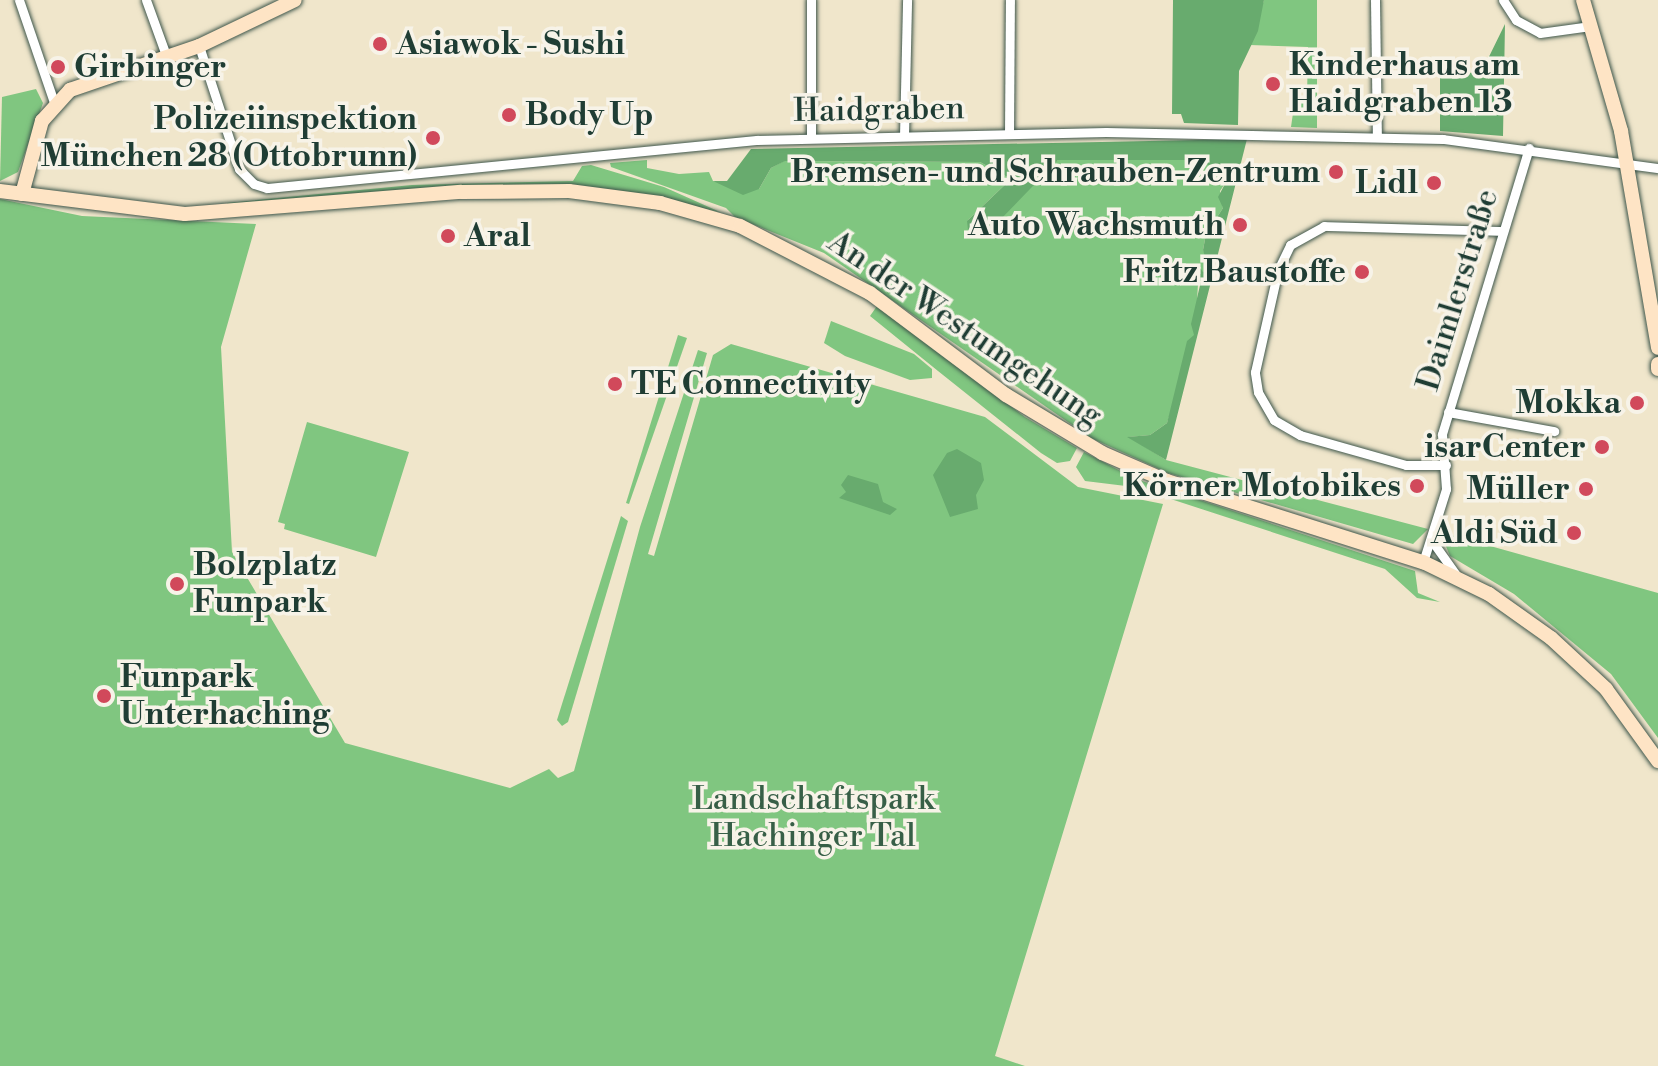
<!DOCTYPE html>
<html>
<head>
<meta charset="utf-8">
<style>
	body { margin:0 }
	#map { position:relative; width:1658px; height:1066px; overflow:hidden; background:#f0e6cb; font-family:"Libre Bodoni",serif }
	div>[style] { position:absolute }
	.green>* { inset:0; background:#80c680 }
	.forest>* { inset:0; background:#68ab6e }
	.roads { filter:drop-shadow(0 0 2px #3e564b) drop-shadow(0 0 2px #3e564b) }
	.street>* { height:9px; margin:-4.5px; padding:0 4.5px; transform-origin:4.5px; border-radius:4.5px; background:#fff }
	.secondary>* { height:14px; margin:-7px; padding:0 7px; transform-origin:7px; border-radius:7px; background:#fee4c5 }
	.dots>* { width:22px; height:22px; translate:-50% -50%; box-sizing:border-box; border:4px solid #f7f3e8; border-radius:50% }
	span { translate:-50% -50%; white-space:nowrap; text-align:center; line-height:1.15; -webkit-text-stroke:7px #f7f3e8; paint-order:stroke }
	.poi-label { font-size:32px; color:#1f3d34; font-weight:700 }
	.left { translate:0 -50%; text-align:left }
	.right { translate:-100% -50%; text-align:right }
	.street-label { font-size:32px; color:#1f3d34 }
	.park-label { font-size:32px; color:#375f47 }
</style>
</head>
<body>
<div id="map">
	<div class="green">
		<div style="clip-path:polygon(1264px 0,1317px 0,1317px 128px,1291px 127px,1295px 99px,1307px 97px,1308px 47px,1250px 45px)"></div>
		<div style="clip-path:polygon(36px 89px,43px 103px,18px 172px,0 181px,2px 97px)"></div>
		<div style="clip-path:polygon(647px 160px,647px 168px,679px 174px,709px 172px,713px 181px,759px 189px,771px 168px,784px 161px,980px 162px,1011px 179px,967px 221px,1058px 160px,1191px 160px,1215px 167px,1226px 182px,1220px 191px,1223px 208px,1206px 234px,1203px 250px,1209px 261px,1203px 273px,1199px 267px,1195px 335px,1167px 423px,1150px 435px,1129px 437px,1166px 460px,1428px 529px,1413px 544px,1168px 473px,1091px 438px,824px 253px,735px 217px,726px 208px,611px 167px,610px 163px)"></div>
		<div style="clip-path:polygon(591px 165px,664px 187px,720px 212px,604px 189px,227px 208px,227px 203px,412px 185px,573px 181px,582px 166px)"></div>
		<div style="clip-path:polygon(0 199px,82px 216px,256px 224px,221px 347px,232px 552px,345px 743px,510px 788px,549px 769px,558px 778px,574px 771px,640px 527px,698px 350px,707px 353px,648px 554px,654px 556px,713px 355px,731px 344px,985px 417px,1078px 487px,1163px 504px,995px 1056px,1025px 1066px,0 1066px)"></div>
		<div style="clip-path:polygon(877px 306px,1025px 417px,1077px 448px,1070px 461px,1057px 463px,1041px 453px,938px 371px,870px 316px)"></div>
		<div style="clip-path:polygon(831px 321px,914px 354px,932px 369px,932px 378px,910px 380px,845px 356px,824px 343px)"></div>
		<div style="clip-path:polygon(678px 335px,687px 338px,629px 504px,626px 503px)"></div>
		<div style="clip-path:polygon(307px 422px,409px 452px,376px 557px,284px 529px,285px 524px,278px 522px)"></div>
		<div style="clip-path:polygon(1084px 452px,1136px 479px,1415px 571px,1418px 593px,1440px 602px,1417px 598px,1385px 569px,1134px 487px,1085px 481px,1076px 467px)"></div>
		<div style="clip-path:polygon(621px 516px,628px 521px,568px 722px,562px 726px,557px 720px)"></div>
		<div style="clip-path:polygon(1440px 532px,1658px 593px,1658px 738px,1611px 674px,1514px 594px,1450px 556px)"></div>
	</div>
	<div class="forest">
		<div style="clip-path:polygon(1173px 0,1264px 0,1258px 31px,1239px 71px,1238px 125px,1184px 123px,1181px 114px,1172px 114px)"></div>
		<div style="clip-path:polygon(1505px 24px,1503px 136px,1440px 131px,1440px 72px,1481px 73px)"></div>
		<div style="clip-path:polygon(1247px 139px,1166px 460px,1127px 437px,1150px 435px,1167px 423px,1187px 341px,1194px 335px,1191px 324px,1201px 281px,1189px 280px,1199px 266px,1203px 272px,1208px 267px,1203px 250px,1206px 234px,1223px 208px,1218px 197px,1226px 182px,1215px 167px,1191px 160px,1058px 160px,1000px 220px,978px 230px,968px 230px,967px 221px,1011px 179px,980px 162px,785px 161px,771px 168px,759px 189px,743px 195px,713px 181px,727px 181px,751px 149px)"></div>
		<div style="clip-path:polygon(957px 449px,981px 463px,984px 480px,976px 495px,978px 509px,950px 517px,933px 475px,947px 453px)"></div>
		<div style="clip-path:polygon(848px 475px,878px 484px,883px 502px,897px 509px,890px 515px,839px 498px,846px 492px,841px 485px)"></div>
	</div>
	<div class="roads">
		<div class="street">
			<div style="left:19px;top:0;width:108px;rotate:71.1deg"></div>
			<div style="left:146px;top:0;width:62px;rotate:70.1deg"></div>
			<div style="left:1375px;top:0;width:136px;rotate:89.2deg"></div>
			<div style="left:1503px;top:0;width:24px;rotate:57deg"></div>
			<div style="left:1516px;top:20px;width:27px;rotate:28deg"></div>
			<div style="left:1540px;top:33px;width:51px;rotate:-7.8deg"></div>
			<div style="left:199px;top:46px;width:129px;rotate:72deg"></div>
			<div style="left:239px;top:169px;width:21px;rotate:45deg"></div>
			<div style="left:254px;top:184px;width:14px;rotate:17deg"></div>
			<div style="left:267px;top:188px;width:492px;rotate:-5.6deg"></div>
			<div style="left:757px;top:140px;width:349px;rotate:-1.3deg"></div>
			<div style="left:1106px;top:132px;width:337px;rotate:1.2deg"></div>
			<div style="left:1443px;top:139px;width:217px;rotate:7.7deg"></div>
			<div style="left:1009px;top:134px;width:134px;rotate:-89.6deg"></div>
			<div style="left:904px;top:136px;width:136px;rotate:-88.7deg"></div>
			<div style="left:811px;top:137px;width:137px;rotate:-90deg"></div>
			<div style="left:1448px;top:412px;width:108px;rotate:10.2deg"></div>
			<div style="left:1446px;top:465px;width:40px;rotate:180deg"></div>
			<div style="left:1406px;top:465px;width:110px;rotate:-164.2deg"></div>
			<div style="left:1300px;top:435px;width:30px;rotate:-150deg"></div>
			<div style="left:1274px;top:420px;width:32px;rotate:-120deg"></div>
			<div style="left:1258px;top:392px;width:20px;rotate:-99deg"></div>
			<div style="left:1255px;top:372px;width:105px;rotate:-77.3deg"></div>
			<div style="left:1278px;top:270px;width:28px;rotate:-64deg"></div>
			<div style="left:1290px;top:245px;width:39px;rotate:-29deg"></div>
			<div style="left:1324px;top:226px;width:179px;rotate:1.6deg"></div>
			<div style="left:1432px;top:541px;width:43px;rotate:54.5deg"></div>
			<div style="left:1423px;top:562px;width:77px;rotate:-72.5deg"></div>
			<div style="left:1446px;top:489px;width:55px;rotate:-94.2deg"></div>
			<div style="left:1442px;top:434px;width:299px;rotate:-73.1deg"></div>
		</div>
		<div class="secondary">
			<div style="left:1583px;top:0;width:136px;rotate:73.8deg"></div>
			<div style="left:1621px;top:131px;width:220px;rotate:80.3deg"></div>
			<div style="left:0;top:191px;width:186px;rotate:7.1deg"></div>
			<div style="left:185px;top:214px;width:277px;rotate:-4.6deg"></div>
			<div style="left:461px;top:192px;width:108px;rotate:-0.5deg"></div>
			<div style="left:569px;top:191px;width:92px;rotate:7.5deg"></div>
			<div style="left:660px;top:203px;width:83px;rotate:16deg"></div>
			<div style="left:740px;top:226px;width:146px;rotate:27.3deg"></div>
			<div style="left:870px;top:293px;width:170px;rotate:36.9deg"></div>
			<div style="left:1006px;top:395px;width:112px;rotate:31.1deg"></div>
			<div style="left:1102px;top:453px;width:71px;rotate:23.3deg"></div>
			<div style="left:1167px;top:481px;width:269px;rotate:17.6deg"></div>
			<div style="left:1423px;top:562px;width:73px;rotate:25.9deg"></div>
			<div style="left:1489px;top:594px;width:76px;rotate:35.4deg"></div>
			<div style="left:1551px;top:638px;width:75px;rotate:42.8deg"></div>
			<div style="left:1606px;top:689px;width:89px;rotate:54.2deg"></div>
			<div style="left:22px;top:194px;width:76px;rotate:-74.7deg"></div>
			<div style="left:42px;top:121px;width:42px;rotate:-47.9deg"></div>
			<div style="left:70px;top:90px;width:136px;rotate:-18.8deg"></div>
			<div style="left:199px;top:46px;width:106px;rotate:-25.6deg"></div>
			<div style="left:1658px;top:364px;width:5px;rotate:90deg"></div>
		</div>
	</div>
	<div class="dots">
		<div style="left:380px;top:44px;background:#d1495b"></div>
		<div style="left:58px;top:67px;background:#d1495b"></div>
		<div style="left:1273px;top:84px;background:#d1495b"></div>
		<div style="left:509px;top:115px;background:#d1495b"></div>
		<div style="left:433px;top:138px;background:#d1495b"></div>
		<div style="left:1336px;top:172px;background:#d1495b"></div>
		<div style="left:1434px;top:183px;background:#d1495b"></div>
		<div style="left:1240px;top:225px;background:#d1495b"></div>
		<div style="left:448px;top:236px;background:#d1495b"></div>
		<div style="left:1362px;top:272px;background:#d1495b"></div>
		<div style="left:615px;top:384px;background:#d1495b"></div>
		<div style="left:1637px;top:403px;background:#d1495b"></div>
		<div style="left:1602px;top:447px;background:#d1495b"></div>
		<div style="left:1417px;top:486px;background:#d1495b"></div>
		<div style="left:1586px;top:489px;background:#d1495b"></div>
		<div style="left:1574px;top:533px;background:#d1495b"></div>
		<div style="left:177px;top:584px;background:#d1495b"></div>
		<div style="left:104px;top:696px;background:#d1495b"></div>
	</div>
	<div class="poi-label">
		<span class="left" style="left:396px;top:44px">Asiawok - Sushi</span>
		<span class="left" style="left:1289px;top:84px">Kinderhaus am<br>Haidgraben 13</span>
		<span class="left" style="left:74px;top:67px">Girbinger</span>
		<span class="left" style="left:525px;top:115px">Body Up</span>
		<span class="right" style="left:417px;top:138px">Polizeiinspektion<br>München 28 (Ottobrunn)</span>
		<span class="right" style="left:1320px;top:172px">Bremsen- und Schrauben-Zentrum</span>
		<span class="right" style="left:1418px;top:183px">Lidl</span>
		<span class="right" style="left:1224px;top:225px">Auto Wachsmuth</span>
		<span class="left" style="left:464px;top:236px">Aral</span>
		<span class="right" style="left:1346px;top:272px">Fritz Baustoffe</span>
		<span class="left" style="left:631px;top:384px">TE Connectivity</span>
		<span class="right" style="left:1621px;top:403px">Mokka</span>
		<span class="right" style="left:1586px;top:447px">isarCenter</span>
		<span class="right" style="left:1401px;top:486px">Körner Motobikes</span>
		<span class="right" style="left:1570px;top:489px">Müller</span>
		<span class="right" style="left:1558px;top:533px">Aldi Süd</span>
		<span class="left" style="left:193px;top:584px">Bolzplatz<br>Funpark</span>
		<span class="left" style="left:120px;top:696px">Funpark<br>Unterhaching</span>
	</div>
	<div class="street-label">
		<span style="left:879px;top:110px;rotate:-1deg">Haidgraben</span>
		<span style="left:1458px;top:290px;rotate:-73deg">Daimlerstraße</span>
		<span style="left:965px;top:329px;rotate:34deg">An der Westumgehung</span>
	</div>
	<div class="park-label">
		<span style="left:813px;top:818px">Landschaftspark<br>Hachinger Tal</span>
	</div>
</div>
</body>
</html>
